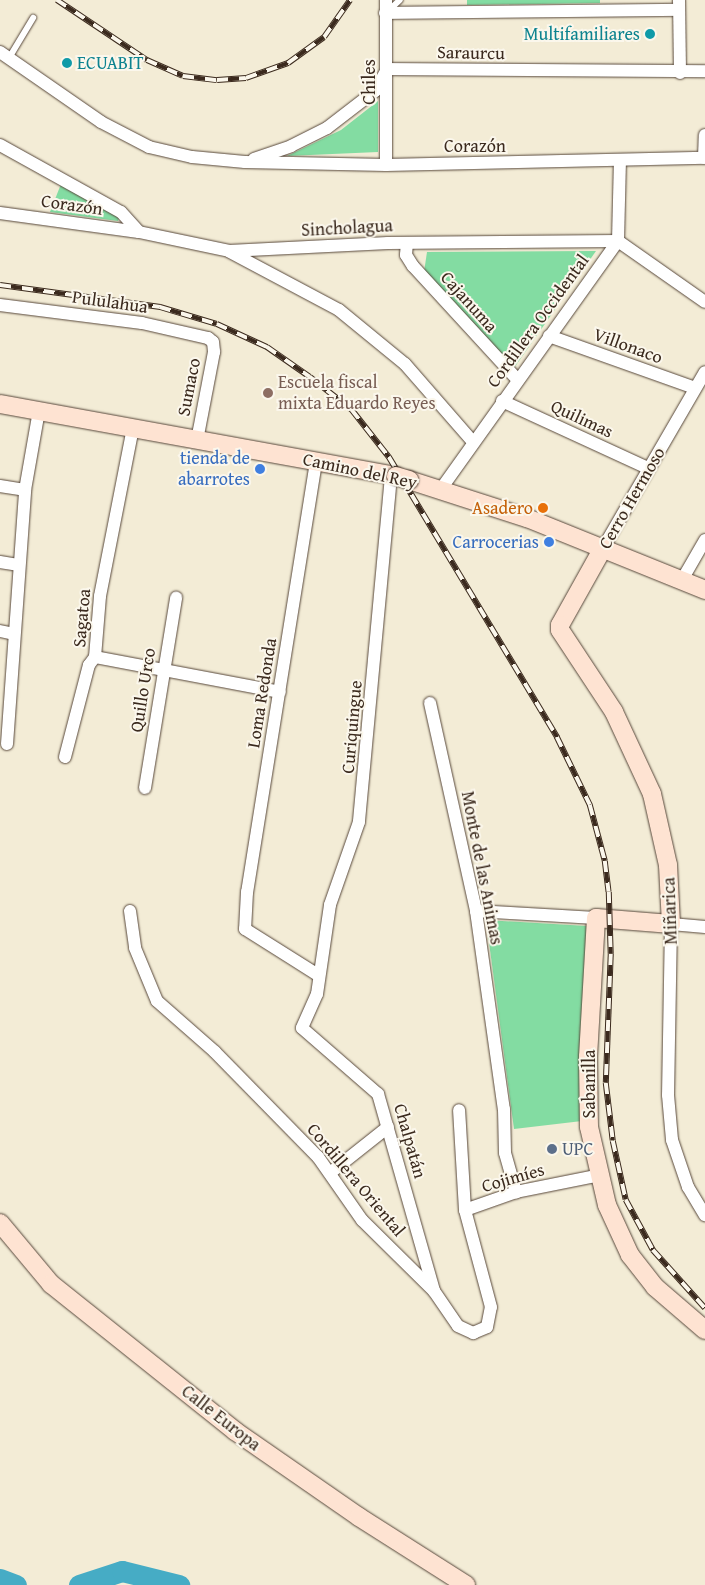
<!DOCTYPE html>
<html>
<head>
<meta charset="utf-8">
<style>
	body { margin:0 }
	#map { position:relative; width:705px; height:1585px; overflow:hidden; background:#f3ecd6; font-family:"Gentium Book Plus",serif }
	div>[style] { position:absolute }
	.green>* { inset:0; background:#83dca2 }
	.river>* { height:21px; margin:-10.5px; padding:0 10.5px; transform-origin:10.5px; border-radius:10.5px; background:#46acc5 }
	.roads { filter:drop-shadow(0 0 1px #57473a) drop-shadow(0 0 1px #57473a) }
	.lane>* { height:6px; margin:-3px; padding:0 3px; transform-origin:3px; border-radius:3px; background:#fff }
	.street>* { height:12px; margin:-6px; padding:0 6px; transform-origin:6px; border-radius:6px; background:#fff }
	.secondary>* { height:18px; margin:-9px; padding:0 9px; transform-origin:9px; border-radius:9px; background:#fee3d2 }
	.rail>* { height:5.5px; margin-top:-2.75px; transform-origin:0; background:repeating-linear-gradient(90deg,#fbf7ec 0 11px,#3b2a1e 0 22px); box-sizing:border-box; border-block:1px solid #3b2a1e }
	.bridges { filter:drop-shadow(0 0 1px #57473a) drop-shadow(0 0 1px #57473a) }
	.secondary-bridge>* { height:18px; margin:-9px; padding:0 9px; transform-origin:9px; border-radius:9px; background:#fee3d2 }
	.dots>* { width:14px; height:14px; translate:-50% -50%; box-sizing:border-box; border:2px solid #fbf7ec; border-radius:50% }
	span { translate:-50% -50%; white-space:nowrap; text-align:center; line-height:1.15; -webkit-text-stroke:4px #fbf7ec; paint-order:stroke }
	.culture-label { font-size:18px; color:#0d838f }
	.right { translate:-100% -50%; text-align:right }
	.left { translate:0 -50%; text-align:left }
	.street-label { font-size:18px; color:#3b2a1e }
	.education-label { font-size:18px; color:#785e54 }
	.shop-label { font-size:18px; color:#366cbe }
	.food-label { font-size:18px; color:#c56008 }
	.service-label { font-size:18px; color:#4e5e75 }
</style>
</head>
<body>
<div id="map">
	<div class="green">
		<div style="clip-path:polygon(467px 0,600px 0,600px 3px,467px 5px)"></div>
		<div style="clip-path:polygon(378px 101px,378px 152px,287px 156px,341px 130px)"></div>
		<div style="clip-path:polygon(61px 184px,120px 216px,118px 221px,50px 212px)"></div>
		<div style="clip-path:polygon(596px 251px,514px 368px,424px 272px,427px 252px)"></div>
		<div style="clip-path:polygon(486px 920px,587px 926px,582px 1121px,514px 1129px)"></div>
	</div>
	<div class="river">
		<div style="left:0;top:1579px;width:17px;rotate:21deg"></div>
		<div style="left:79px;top:1585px;width:45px;rotate:-18deg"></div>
		<div style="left:122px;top:1571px;width:59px;rotate:13.8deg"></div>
	</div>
	<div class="roads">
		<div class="lane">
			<div style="left:388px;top:11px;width:16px;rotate:-43deg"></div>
			<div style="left:9px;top:58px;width:47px;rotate:-59deg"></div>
		</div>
		<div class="street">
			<div style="left:386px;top:0;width:165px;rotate:90deg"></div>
			<div style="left:679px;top:0;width:73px;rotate:89.2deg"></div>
			<div style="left:385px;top:13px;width:294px;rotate:-0.6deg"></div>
			<div style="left:0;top:52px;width:123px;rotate:34.7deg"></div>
			<div style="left:101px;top:122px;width:54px;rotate:27.5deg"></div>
			<div style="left:149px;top:147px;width:44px;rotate:13.1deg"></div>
			<div style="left:192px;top:157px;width:53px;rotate:5.4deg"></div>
			<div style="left:245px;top:162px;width:141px;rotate:1.2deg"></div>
			<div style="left:386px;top:165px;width:319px;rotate:-1.3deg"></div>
			<div style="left:0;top:145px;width:138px;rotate:29deg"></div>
			<div style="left:121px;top:212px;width:27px;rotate:48deg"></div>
			<div style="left:704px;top:158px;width:23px;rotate:-88deg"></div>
			<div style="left:254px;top:159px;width:39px;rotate:-19deg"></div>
			<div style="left:291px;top:146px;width:40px;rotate:-26.6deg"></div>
			<div style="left:327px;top:128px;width:61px;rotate:-37.6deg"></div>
			<div style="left:375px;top:91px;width:25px;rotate:-61deg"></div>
			<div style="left:387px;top:69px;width:318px;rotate:0.4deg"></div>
			<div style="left:0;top:213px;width:140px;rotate:7.8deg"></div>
			<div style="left:139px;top:232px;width:92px;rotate:11.9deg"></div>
			<div style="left:229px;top:251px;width:159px;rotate:-2.9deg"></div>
			<div style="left:388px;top:243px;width:230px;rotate:-0.5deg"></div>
			<div style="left:618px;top:241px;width:106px;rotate:35deg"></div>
			<div style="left:407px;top:243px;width:12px;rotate:95deg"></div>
			<div style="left:406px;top:255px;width:13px;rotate:58deg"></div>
			<div style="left:413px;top:266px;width:154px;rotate:47.4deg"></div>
			<div style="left:230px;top:252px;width:123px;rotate:28deg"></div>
			<div style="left:339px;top:310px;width:85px;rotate:39.3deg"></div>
			<div style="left:405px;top:364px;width:103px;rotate:48.9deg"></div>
			<div style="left:0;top:305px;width:143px;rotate:7.2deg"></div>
			<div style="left:142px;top:323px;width:68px;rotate:12.8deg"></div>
			<div style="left:208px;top:338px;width:6px;rotate:39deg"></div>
			<div style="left:213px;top:342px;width:10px;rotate:84deg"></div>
			<div style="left:214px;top:352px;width:90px;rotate:100.9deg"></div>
			<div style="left:549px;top:336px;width:155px;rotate:19.6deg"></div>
			<div style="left:502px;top:401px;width:161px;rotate:24.7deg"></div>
			<div style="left:316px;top:462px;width:436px;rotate:99.1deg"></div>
			<div style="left:247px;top:892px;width:37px;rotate:93deg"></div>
			<div style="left:245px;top:929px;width:86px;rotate:32.2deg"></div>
			<div style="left:391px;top:476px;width:347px;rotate:95.3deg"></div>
			<div style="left:359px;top:822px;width:88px;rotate:109.3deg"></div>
			<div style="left:330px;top:905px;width:90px;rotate:98.3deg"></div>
			<div style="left:317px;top:994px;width:37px;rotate:114deg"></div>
			<div style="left:302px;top:1028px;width:101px;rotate:41deg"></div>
			<div style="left:378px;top:1094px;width:205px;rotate:74.1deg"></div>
			<div style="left:0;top:486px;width:25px;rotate:9deg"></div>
			<div style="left:441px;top:489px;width:305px;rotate:-54.5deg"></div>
			<div style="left:618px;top:241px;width:81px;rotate:-88.6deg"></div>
			<div style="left:603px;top:548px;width:203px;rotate:-59.9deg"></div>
			<div style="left:0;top:562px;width:18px;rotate:9deg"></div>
			<div style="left:682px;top:580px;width:46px;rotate:-60.1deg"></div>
			<div style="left:0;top:631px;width:14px;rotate:12deg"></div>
			<div style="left:95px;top:657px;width:61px;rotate:-85.3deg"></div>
			<div style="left:100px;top:596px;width:171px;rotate:-78.9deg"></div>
			<div style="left:95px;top:657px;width:188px;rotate:10.7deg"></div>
			<div style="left:430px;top:703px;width:213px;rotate:77.5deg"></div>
			<div style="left:476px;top:911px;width:200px;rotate:82deg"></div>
			<div style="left:504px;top:1109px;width:44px;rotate:88.7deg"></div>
			<div style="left:505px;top:1153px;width:41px;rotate:74.2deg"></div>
			<div style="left:7px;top:744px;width:255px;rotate:-85.9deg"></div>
			<div style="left:25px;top:490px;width:80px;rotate:-80deg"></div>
			<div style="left:65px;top:757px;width:95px;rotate:-75.4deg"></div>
			<div style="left:89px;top:665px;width:10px;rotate:-53deg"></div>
			<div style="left:145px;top:788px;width:193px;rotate:-80.7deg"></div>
			<div style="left:130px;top:911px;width:37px;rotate:82deg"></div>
			<div style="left:135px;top:948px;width:57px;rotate:67.5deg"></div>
			<div style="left:157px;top:1001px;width:77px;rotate:41.3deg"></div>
			<div style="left:215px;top:1052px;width:147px;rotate:45.6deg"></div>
			<div style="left:318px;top:1157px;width:77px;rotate:55.1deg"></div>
			<div style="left:362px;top:1220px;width:101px;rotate:44.6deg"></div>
			<div style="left:434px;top:1291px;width:42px;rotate:55.6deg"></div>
			<div style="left:458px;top:1326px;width:17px;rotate:25deg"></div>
			<div style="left:473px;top:1333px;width:15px;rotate:-23deg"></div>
			<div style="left:487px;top:1327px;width:20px;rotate:-79deg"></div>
			<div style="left:491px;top:1307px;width:100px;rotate:-105deg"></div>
			<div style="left:465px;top:1210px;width:100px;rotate:-93.4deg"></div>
			<div style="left:476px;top:911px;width:120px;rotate:3.3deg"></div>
			<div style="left:705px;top:927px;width:34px;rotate:-175deg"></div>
			<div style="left:671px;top:924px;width:171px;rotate:91deg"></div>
			<div style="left:668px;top:1095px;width:45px;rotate:84.9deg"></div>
			<div style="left:672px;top:1140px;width:50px;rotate:71.2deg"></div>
			<div style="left:688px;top:1187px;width:33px;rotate:59deg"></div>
			<div style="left:330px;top:1173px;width:74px;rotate:-38.4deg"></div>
			<div style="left:465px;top:1210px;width:54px;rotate:-19.4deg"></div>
			<div style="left:516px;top:1192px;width:86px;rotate:-11.4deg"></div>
		</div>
		<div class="secondary">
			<div style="left:0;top:404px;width:402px;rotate:10.3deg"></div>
			<div style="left:409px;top:480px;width:124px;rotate:17.9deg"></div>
			<div style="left:527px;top:518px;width:192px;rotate:22deg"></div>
			<div style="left:603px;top:548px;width:88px;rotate:119.2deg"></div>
			<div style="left:560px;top:625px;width:5px;rotate:90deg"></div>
			<div style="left:560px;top:630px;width:98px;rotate:56.6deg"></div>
			<div style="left:614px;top:712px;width:90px;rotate:65.1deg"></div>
			<div style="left:652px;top:794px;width:73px;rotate:77.3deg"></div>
			<div style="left:668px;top:865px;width:59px;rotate:87.1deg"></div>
			<div style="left:671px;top:924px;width:75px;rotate:-175.4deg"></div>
			<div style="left:596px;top:918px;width:139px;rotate:93.3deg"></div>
			<div style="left:588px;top:1057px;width:70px;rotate:89.2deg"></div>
			<div style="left:589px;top:1127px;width:80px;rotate:77deg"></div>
			<div style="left:607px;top:1205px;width:55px;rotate:65.3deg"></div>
			<div style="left:630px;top:1255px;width:41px;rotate:52deg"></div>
			<div style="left:655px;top:1287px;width:66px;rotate:40.7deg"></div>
			<div style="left:0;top:1223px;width:80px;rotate:50.1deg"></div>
			<div style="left:51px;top:1284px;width:236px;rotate:38.6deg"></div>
			<div style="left:235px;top:1431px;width:151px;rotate:34.7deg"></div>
			<div style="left:359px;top:1517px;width:127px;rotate:32.4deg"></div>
		</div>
	</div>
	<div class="rail">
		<div style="left:57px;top:0;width:108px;rotate:33.7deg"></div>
		<div style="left:147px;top:60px;width:39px;rotate:24deg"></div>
		<div style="left:183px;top:76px;width:34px;rotate:7deg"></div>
		<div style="left:217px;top:80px;width:29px;rotate:-4deg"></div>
		<div style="left:246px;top:78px;width:45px;rotate:-19.7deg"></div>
		<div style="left:288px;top:63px;width:44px;rotate:-35.8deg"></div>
		<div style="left:324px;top:37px;width:45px;rotate:-54.9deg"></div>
		<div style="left:0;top:285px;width:162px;rotate:7.8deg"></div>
		<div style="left:160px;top:307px;width:59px;rotate:16.6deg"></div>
		<div style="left:217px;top:324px;width:55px;rotate:24.7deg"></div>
		<div style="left:267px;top:347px;width:52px;rotate:34.9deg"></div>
		<div style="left:310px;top:377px;width:53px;rotate:38.2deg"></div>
		<div style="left:352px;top:410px;width:60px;rotate:51.8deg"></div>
		<div style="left:389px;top:457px;width:327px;rotate:59deg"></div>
		<div style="left:557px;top:737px;width:76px;rotate:64.1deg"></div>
		<div style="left:590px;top:805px;width:58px;rotate:75deg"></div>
		<div style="left:605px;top:861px;width:31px;rotate:83deg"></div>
		<div style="left:609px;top:892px;width:62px;rotate:88.2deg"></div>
		<div style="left:611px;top:954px;width:129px;rotate:92.2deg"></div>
		<div style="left:606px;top:1083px;width:58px;rotate:83.1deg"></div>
		<div style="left:613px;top:1141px;width:60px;rotate:77.6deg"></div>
		<div style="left:626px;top:1200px;width:57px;rotate:61.6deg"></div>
		<div style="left:653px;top:1250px;width:78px;rotate:48.1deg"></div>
	</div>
	<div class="bridges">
		<div class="secondary-bridge">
			<div style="left:396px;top:476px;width:14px;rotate:17deg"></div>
		</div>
	</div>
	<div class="dots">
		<div style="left:650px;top:34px;background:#0f9aa8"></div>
		<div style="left:67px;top:63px;background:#0f9aa8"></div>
		<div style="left:268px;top:393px;background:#8d6e63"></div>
		<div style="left:260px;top:469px;background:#3f7fe0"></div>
		<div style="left:543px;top:508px;background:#e8710a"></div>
		<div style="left:549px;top:542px;background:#3f7fe0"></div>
		<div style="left:552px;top:1149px;background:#5c6f8a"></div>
	</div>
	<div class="culture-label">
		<span class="right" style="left:640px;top:34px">Multifamiliares</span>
		<span class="left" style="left:77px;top:63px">ECUABIT</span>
	</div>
	<div class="street-label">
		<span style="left:471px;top:53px;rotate:1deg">Saraurcu</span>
		<span style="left:369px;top:82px;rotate:-90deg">Chiles</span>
		<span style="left:475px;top:146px">Corazón</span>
		<span style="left:72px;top:205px;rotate:8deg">Corazón</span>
		<span style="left:347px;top:228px;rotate:-3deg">Sincholagua</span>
		<span style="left:110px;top:302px;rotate:8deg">Pululahua</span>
		<span style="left:469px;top:302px;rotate:48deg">Cajanuma</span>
		<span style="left:538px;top:321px;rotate:-54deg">Cordillera Occidental</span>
		<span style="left:628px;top:346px;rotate:20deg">Villonaco</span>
		<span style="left:189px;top:387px;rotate:-79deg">Sumaco</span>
		<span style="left:582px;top:419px;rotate:25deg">Quilimas</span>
		<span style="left:360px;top:471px;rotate:12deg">Camino del Rey</span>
		<span style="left:632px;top:498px;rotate:-60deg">Cerro Hermoso</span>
		<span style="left:82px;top:618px;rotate:-85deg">Sagatoa</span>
		<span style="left:143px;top:690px;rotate:-81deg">Quillo Urco</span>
		<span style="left:262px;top:693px;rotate:-81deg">Loma Redonda</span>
		<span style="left:352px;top:727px;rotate:-85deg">Curiquingue</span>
		<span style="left:482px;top:868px;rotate:79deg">Monte de las Animas</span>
		<span style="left:670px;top:911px;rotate:-92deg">Miñarica</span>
		<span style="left:589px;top:1084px;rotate:-90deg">Sabanilla</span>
		<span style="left:410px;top:1141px;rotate:74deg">Chalpatán</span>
		<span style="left:513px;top:1178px;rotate:-16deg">Cojimíes</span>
		<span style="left:356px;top:1180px;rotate:50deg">Cordillera Oriental</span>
		<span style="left:221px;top:1418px;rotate:38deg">Calle Europa</span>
	</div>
	<div class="education-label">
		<span class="left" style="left:278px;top:393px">Escuela fiscal<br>mixta Eduardo Reyes</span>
	</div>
	<div class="shop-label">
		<span class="right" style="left:250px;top:469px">tienda de<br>abarrotes</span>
		<span class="right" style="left:539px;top:542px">Carrocerias</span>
	</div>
	<div class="food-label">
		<span class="right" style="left:533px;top:508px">Asadero</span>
	</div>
	<div class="service-label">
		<span class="left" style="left:562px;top:1149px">UPC</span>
	</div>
</div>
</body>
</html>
